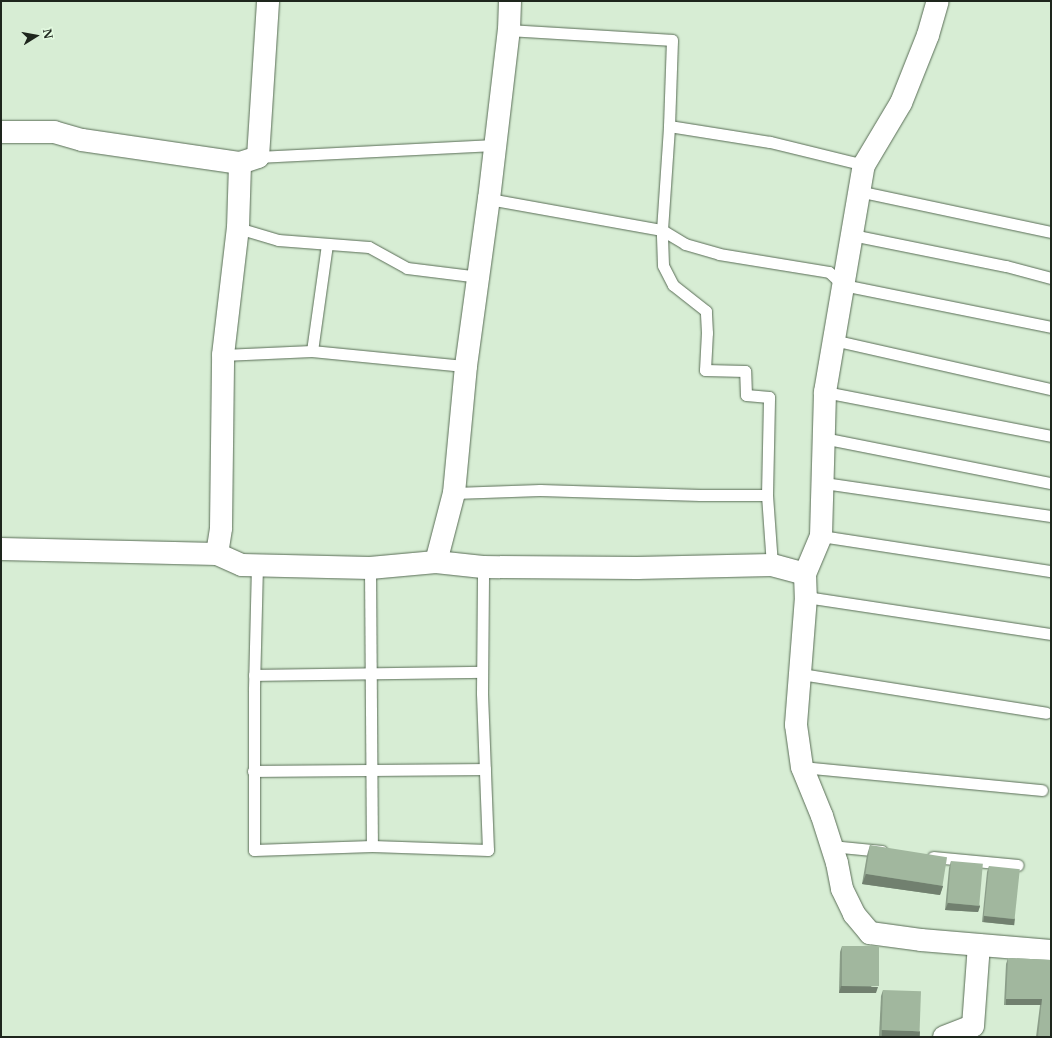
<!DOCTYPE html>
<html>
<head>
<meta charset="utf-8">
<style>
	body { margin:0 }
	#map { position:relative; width:1052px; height:1038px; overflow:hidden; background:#d7edd4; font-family:"Libre Baskerville",serif }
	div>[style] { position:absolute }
	.roads { filter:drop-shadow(0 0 1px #596d56) drop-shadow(0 0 1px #596d56) }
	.lane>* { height:11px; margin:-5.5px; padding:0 5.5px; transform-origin:5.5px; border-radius:5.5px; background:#fff }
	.street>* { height:22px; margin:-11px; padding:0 11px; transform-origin:11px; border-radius:11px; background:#fff }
	.secondary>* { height:22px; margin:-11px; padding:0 11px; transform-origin:11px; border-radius:11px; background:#fff }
	.wall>* { inset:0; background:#8a9d88 }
	.shaded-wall>* { inset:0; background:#71806f; transform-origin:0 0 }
	.building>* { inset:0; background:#a1b79e; transform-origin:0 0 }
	span { translate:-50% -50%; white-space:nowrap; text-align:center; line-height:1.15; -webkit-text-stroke:3px #e4fbe1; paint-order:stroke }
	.frame { position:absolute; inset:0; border:2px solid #1e261d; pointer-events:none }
	.north { position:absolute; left:16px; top:16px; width:40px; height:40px; -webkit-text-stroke:3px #e4fbe1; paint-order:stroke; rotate:79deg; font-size:11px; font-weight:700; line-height:16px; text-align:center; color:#1e261d }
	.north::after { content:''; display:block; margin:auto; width:14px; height:18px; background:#1e261d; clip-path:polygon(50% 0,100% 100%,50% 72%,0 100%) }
</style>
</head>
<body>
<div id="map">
	<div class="roads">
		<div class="lane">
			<div style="left:509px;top:30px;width:163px;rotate:3.5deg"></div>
			<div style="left:672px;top:40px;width:86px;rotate:92deg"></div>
			<div style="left:258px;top:157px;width:236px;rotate:-2.9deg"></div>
			<div style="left:858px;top:191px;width:197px;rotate:12deg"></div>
			<div style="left:489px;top:199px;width:176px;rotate:10.2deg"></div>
			<div style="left:662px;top:230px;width:27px;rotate:31deg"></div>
			<div style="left:685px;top:244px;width:35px;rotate:16deg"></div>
			<div style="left:719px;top:254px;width:111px;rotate:9.3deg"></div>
			<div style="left:829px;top:272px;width:19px;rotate:43deg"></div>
			<div style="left:843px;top:285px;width:212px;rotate:11.4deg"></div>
			<div style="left:238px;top:228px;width:42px;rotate:16.7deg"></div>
			<div style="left:278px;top:240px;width:91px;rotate:4.4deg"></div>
			<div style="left:369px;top:247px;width:43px;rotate:28.9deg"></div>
			<div style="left:407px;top:268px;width:73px;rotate:7.1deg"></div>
			<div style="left:852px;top:235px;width:157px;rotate:11.4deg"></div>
			<div style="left:1006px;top:266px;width:47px;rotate:14.9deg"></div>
			<div style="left:833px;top:340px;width:223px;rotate:12.7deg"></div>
			<div style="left:312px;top:351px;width:108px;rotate:-82deg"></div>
			<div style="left:223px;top:355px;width:89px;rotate:-2.6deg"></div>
			<div style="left:312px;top:351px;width:155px;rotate:5.6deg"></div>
			<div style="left:825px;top:392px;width:230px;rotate:11deg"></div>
			<div style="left:823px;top:438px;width:232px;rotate:11.2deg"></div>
			<div style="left:824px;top:483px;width:229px;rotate:8.3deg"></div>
			<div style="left:454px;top:493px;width:86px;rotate:-2deg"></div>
			<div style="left:540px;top:490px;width:160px;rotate:1.8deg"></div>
			<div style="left:700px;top:495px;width:67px"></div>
			<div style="left:821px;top:536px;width:233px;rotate:8.7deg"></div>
			<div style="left:257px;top:565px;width:125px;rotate:91.4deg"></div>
			<div style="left:254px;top:690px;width:160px;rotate:90deg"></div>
			<div style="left:254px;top:850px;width:118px;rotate:-1.9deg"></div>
			<div style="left:372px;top:846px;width:116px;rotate:2deg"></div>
			<div style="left:488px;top:850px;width:157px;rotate:-92.2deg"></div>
			<div style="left:482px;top:693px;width:126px;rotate:-89.5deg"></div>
			<div style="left:772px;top:565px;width:70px;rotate:-94.1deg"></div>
			<div style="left:767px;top:495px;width:98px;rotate:-88.8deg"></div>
			<div style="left:769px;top:397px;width:23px;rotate:-175deg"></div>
			<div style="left:746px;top:395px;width:24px;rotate:-92deg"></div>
			<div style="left:745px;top:371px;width:40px;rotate:-178.6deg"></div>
			<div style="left:705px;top:370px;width:37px;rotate:-87deg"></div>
			<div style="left:707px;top:333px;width:22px;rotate:-93deg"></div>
			<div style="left:706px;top:311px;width:42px;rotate:-141.8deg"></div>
			<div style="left:673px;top:285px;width:22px;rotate:-117deg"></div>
			<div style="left:663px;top:265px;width:35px;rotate:-92deg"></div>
			<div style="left:662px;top:230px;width:104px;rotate:-86.1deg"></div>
			<div style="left:669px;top:126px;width:102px;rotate:9deg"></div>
			<div style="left:770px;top:142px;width:97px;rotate:13.7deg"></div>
			<div style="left:370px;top:568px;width:278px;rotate:89.6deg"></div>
			<div style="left:806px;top:597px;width:248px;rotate:8.6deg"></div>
			<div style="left:801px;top:674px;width:248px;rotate:9deg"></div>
			<div style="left:254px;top:675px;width:228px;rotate:-0.8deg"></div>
			<div style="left:802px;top:767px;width:241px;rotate:5.5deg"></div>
			<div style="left:253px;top:771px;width:232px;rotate:-0.5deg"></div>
			<div style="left:831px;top:846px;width:51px;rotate:5.6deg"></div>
			<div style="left:933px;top:857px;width:85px;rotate:5.4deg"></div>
		</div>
		<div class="street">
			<div style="left:1px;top:132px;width:53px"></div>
			<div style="left:54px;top:132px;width:29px;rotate:16deg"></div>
			<div style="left:82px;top:140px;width:160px;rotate:8.3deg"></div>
			<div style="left:217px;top:554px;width:26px;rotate:-81deg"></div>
			<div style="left:221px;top:528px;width:173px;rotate:-89.3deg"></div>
			<div style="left:223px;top:355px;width:128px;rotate:-83.3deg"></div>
			<div style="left:238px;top:228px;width:65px;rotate:-88.2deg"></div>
			<div style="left:240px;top:163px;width:19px;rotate:-18deg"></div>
			<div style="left:258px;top:157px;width:156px;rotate:-86.3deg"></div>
			<div style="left:805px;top:574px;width:41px;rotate:-67.2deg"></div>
			<div style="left:821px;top:536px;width:144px;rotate:-88.4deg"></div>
			<div style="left:825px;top:392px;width:230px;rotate:-80.3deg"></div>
			<div style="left:864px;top:165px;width:72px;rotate:-59.2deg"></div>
			<div style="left:901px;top:103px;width:73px;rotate:-68.3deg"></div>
			<div style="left:928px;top:35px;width:35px;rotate:-74deg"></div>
			<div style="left:944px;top:1037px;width:31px;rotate:-21deg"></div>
			<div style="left:973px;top:1026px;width:81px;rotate:-85.8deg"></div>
		</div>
		<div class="secondary">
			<div style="left:1px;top:549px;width:216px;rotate:1.3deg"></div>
			<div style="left:217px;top:554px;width:27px;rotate:24deg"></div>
			<div style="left:242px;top:565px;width:128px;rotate:1.3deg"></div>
			<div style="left:370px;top:568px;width:66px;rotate:-5.2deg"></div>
			<div style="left:436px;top:562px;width:47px;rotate:6.1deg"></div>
			<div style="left:483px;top:567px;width:154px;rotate:0.4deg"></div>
			<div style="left:637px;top:568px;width:135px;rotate:-1.3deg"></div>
			<div style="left:772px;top:565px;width:34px;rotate:15deg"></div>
			<div style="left:805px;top:574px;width:23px;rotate:88deg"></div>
			<div style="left:806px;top:597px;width:128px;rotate:94.5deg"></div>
			<div style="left:796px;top:725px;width:42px;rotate:81.9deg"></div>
			<div style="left:802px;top:767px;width:53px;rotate:67.8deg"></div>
			<div style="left:822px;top:816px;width:49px;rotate:72.3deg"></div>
			<div style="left:837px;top:863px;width:26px;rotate:79deg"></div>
			<div style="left:842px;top:889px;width:28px;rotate:64deg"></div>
			<div style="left:854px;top:914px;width:25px;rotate:50deg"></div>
			<div style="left:870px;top:933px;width:51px;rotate:7.8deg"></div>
			<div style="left:921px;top:940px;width:130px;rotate:4.8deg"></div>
			<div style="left:436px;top:562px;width:71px;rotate:-75.4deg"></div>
			<div style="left:454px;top:493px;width:128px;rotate:-84.6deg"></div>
			<div style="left:466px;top:366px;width:169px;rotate:-82.2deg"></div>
			<div style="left:489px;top:199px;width:170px;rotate:-83.3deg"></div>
			<div style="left:509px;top:30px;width:29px;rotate:-88deg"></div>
		</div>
	</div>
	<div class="wall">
		<div style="clip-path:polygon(870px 845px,943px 886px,940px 895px,862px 884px,867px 855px)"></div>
		<div style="clip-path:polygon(951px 861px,980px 906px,978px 912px,945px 910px,949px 868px)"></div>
		<div style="clip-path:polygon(989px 866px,1015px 919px,1012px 925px,982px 922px,987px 872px)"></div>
		<div style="clip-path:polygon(842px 946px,876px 993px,839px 993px,840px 952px)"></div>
		<div style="clip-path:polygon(1008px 958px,1051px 960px,1051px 1037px,1036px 1037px,1040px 1005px,1004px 1005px,1006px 964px)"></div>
		<div style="clip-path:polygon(883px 990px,917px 1037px,879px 1036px,881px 996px)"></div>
	</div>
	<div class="shaded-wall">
		<div style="clip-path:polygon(866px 874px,943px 886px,940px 895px,862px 884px)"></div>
		<div style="clip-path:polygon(948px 903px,980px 906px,978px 912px,945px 910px)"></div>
		<div style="left:984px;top:916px;width:31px;height:6px;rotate:6deg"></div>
		<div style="clip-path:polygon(841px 986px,878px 987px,876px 993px,839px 993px)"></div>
		<div style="left:1006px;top:999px;width:36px;height:6px"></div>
		<div style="left:882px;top:1030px;width:38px;height:7px;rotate:2deg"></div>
	</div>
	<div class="building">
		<div style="left:870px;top:845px;width:78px;height:29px;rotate:9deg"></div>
		<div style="left:951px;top:861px;width:32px;height:42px;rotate:5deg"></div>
		<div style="left:989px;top:866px;width:31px;height:50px;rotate:6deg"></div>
		<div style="left:842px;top:946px;width:37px;height:40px"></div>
		<div style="clip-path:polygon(1008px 958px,1051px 960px,1051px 1037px,1038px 1037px,1042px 999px,1006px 999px)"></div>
		<div style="left:883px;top:990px;width:38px;height:40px;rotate:2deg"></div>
	</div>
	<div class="frame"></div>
	<div class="north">N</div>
</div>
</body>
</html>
